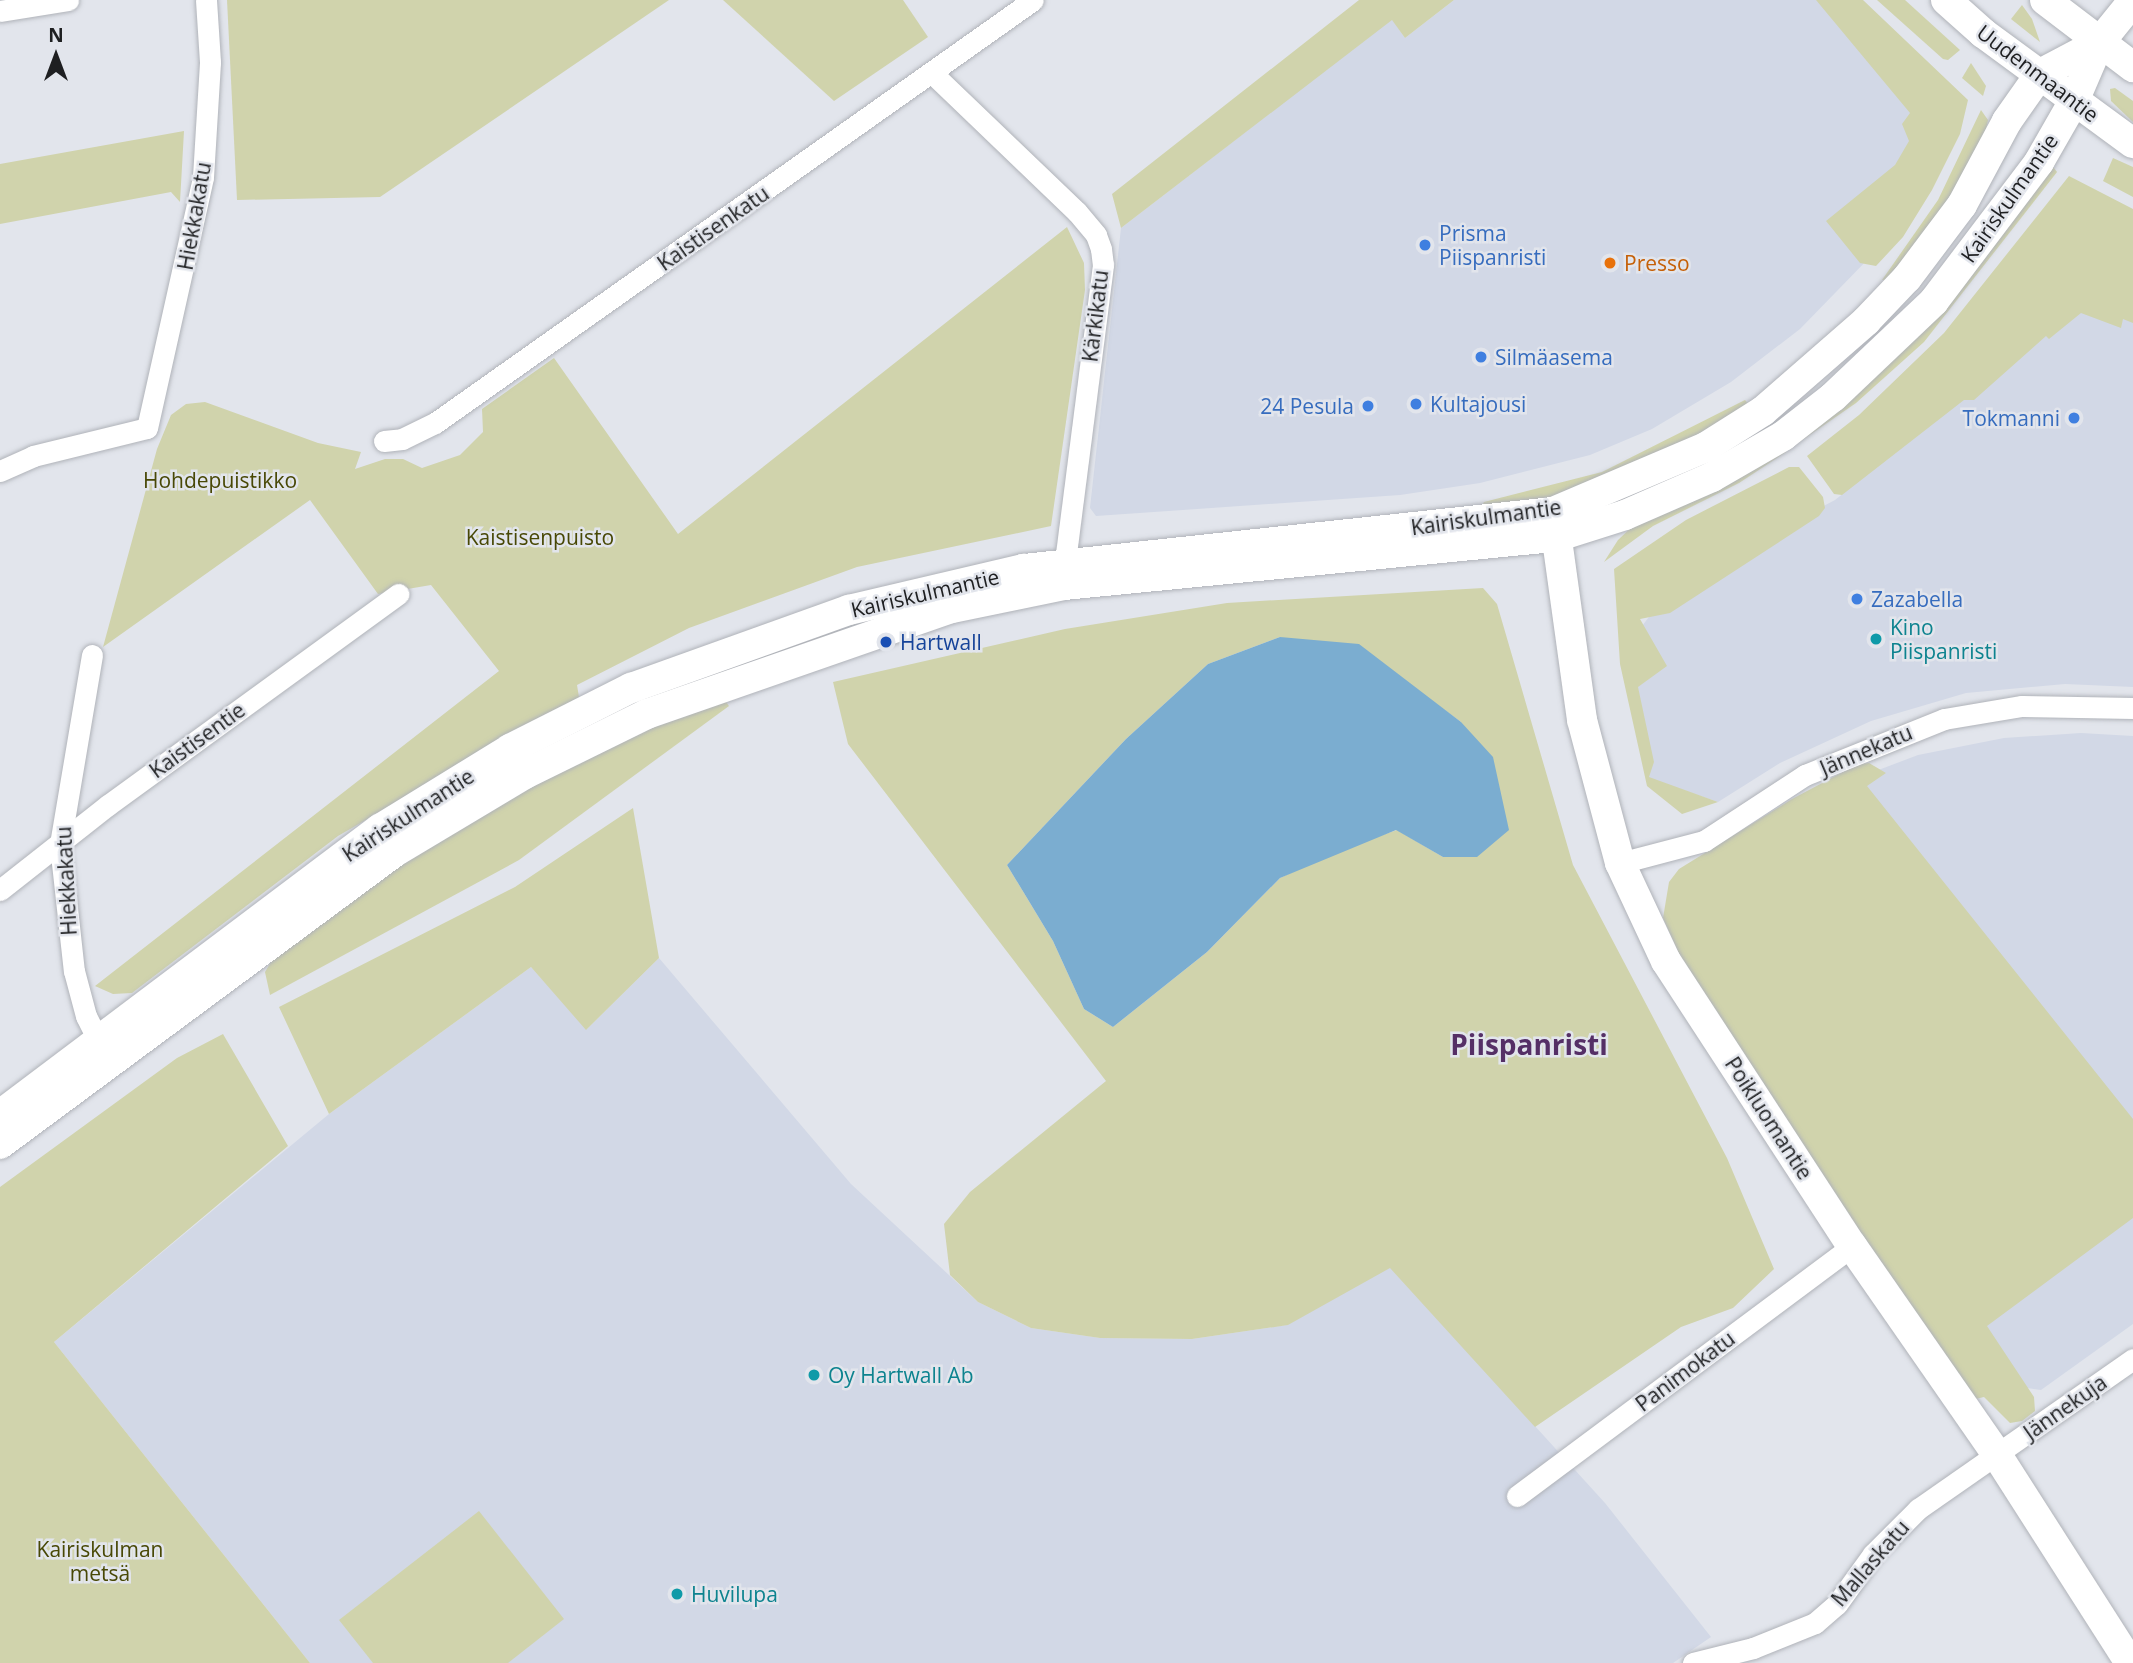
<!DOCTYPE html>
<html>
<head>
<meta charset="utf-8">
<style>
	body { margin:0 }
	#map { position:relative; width:2133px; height:1663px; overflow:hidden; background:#e2e5ec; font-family:"Open Sans",sans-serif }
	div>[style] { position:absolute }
	.built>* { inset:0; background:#d2d8e6 }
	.green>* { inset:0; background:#d0d3ac }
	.water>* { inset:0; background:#7badd0 }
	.roads { filter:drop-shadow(0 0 2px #b0b3b9) drop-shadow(0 0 2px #b0b3b9) }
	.street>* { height:21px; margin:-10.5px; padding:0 10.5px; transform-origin:10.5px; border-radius:10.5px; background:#fff }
	.secondary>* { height:30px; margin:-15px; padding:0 15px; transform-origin:15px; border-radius:15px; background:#fff }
	.dots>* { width:19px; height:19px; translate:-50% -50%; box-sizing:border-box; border:4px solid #e2e5ec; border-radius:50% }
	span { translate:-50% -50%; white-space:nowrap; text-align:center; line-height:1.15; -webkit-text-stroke:5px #e2e5ec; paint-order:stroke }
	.street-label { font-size:21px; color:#1e1f21 }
	.shop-label { font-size:21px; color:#366cbe }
	.left { translate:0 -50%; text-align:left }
	.right { translate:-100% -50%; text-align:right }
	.food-label { font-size:21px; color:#c56008 }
	.park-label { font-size:21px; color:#484805 }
	.culture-label { font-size:21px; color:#0d838f }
	.transit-label { font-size:21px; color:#164399 }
	.district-label { font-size:28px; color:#552f66; font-weight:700 }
	.north { position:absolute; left:21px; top:21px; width:70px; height:70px; -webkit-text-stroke:5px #e2e5ec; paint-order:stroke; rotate:0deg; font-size:19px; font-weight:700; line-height:28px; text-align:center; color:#1e1f21 }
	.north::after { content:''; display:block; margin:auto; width:24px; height:32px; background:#1e1f21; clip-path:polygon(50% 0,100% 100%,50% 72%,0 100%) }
</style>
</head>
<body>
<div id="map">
	<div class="built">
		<div style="clip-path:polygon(1454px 0,1822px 0,1950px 126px,1872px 255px,1800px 329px,1731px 382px,1652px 429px,1590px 455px,1480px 483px,1400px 495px,1096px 516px,1090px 508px,1121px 228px,1392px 19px,1405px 38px)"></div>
		<div style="clip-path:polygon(2090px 298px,2133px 316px,2133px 687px,2065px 684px,1966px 693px,1871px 721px,1780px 763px,1718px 802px,1648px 778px,1621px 654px,1673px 585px,1835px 500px)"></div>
		<div style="clip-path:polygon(2081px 733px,2133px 736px,2133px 1324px,2041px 1390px,1992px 1383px,1860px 777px,1918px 755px,2004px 738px)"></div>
		<div style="clip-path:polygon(659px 958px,851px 1184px,978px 1302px,1031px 1328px,1100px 1338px,1192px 1339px,1287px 1325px,1390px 1267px,1605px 1503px,1711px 1637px,1673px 1663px,310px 1663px,54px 1342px,329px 1114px,531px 967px,587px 1029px)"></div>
	</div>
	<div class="green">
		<div style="clip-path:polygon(227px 0,669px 0,380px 197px,237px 200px)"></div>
		<div style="clip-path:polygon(723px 0,903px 0,928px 37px,834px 101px)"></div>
		<div style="clip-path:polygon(1359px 0,1454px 0,1405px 38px,1392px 20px,1121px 228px,1112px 194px)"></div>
		<div style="clip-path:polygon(1816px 0,1863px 0,1968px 100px,1960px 134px,1932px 190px,1903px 237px,1876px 266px,1860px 263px,1826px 221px,1895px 165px,1909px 141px,1902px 124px,1910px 113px)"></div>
		<div style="clip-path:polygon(1877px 0,1905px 0,1960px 50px,1948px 60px,1943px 59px)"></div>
		<div style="clip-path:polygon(2022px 5px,2032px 19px,2040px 42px,2011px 19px)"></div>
		<div style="clip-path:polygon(1971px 63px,1986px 86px,1983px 96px,1962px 78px)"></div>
		<div style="clip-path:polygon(2115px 88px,2133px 101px,2133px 122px,2111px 101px,2110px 89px)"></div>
		<div style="clip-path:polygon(1981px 110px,1988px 120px,1982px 146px,1959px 189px,1892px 279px,1882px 280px,1938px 200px)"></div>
		<div style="clip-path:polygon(184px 131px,180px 202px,171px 192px,0 224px,0 164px)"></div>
		<div style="clip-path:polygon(2113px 158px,2133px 167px,2133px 197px,2103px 181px)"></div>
		<div style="clip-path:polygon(2050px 163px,2057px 172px,1924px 342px,1856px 403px,1798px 443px,1794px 440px)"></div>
		<div style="clip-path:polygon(2069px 176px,2133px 209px,2133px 323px,2123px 319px,2121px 328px,2081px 313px,2049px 339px,2046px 336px,1974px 400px,1964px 400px,1842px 495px,1834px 494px,1807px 456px,1859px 415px,1944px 333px)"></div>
		<div style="clip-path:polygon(1067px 227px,1084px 263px,1085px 290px,1051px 526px,857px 567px,689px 628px,577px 685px,579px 697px,338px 836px,132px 993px,113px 994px,95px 986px,499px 671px,431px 585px,378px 594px,310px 500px,103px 647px,157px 449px,171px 415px,186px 404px,205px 402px,318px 443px,361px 452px,355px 469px,385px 459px,403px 459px,422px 468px,460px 455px,483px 432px,482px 409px,554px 358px,678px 534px)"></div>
		<div style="clip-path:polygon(1745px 400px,1752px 408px,1714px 434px,1544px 503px,1481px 507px,1484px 502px,1602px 472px)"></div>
		<div style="clip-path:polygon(1780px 443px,1786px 452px,1739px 483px,1653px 526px,1604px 562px,1618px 540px,1638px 521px)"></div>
		<div style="clip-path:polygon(1789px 467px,1799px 467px,1823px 497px,1825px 508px,1819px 516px,1670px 613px,1640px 619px,1667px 666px,1638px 687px,1654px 762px,1649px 777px,1718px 802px,1682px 814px,1647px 786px,1620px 664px,1614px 569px,1686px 520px)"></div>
		<div style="clip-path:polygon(evenodd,1483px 588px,1497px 604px,1573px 865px,1727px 1158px,1774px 1269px,1733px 1308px,1681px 1327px,1535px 1427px,1390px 1268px,1288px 1325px,1192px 1339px,1100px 1338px,1031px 1328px,978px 1302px,950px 1275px,944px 1224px,970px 1192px,1106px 1081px,848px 744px,833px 682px,1065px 629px,1227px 603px,1483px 588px,1280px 637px,1412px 686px,1461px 722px,1476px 857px,1443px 857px,1397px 830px,1339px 850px,1280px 878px,1207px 952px,1113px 1027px,1084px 1009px,1053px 941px,1007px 865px,1126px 739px,1208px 664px,1280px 637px)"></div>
		<div style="clip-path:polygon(721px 695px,729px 706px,519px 860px,270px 995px,265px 972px,274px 957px,365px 888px,549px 773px)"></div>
		<div style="clip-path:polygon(1869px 763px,1886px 773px,1867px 786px,2133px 1119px,2133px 1218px,1987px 1326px,2034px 1397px,2035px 1411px,2022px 1421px,2010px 1423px,1984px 1397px,1967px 1401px,1684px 965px,1663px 918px,1669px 882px,1679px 869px,1792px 799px,1858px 764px)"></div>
		<div style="clip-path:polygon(633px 808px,659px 958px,586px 1030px,531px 967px,329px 1114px,279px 1007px,515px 887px)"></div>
		<div style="clip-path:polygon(223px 1034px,288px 1146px,54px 1342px,310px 1663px,0 1663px,0 1187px,177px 1058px)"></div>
		<div style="clip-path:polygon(479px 1511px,564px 1619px,508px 1663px,373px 1663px,339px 1620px)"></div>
	</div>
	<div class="water">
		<div style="clip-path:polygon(1280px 637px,1359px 644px,1461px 722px,1493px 757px,1509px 830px,1477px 857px,1443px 857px,1396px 830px,1280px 878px,1207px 952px,1113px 1027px,1084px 1009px,1053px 941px,1007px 865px,1126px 739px,1208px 664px)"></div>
	</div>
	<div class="roads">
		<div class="street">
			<div style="left:0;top:11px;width:69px;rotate:-9.2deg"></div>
			<div style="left:932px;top:73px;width:201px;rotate:43.8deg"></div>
			<div style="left:1077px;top:212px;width:30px;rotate:50deg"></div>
			<div style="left:1096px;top:235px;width:15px;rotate:70deg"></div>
			<div style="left:1101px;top:249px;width:16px;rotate:83deg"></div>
			<div style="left:1103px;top:265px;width:314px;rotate:97.3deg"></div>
			<div style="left:384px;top:441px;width:18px;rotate:-6deg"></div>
			<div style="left:402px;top:439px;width:37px;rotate:-26deg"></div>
			<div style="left:435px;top:423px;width:732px;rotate:-35.27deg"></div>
			<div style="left:0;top:471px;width:36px;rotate:-24deg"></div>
			<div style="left:33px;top:456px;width:117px;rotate:-13.8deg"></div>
			<div style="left:147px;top:428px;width:257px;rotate:-77.4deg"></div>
			<div style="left:203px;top:177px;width:115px;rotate:-86.5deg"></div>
			<div style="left:210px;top:62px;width:62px;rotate:-93.7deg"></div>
			<div style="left:92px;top:655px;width:193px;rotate:99.6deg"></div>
			<div style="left:60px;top:845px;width:127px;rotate:83.7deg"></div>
			<div style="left:74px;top:971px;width:47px;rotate:75.1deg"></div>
			<div style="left:86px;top:1016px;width:40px;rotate:63.4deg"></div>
			<div style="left:1620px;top:863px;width:87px;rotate:-14.7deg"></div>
			<div style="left:1704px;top:841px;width:121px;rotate:-33.2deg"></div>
			<div style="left:1805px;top:775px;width:150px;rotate:-21.9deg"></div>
			<div style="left:1944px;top:719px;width:79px;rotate:-9.5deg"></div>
			<div style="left:2022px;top:706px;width:111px;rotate:1deg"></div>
			<div style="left:0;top:890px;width:137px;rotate:-38.2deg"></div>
			<div style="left:108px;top:805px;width:359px;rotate:-36deg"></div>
			<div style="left:1517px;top:1496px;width:418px;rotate:-36.7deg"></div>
			<div style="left:1693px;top:1663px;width:62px;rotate:-14deg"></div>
			<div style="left:1753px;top:1648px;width:67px;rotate:-22deg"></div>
			<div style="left:1815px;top:1623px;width:29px;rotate:-41deg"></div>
			<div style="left:1837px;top:1604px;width:62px;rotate:-54.2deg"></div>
			<div style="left:1873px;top:1554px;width:64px;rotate:-45deg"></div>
			<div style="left:1918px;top:1509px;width:262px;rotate:-34.9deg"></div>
		</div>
		<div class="secondary">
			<div style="left:1946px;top:0;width:50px;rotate:41.7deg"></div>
			<div style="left:1983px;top:33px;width:186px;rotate:36.3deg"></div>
			<div style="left:2045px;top:0;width:111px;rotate:37.3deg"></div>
			<div style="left:1554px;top:518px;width:204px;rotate:82.1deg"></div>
			<div style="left:1582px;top:720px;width:148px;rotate:75.1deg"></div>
			<div style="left:1620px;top:863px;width:108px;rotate:64.9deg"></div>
			<div style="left:1666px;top:961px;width:340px;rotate:56.9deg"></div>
			<div style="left:1852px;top:1246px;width:254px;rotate:55.2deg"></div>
			<div style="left:1997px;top:1455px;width:247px;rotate:57.4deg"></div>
			<div style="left:0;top:1115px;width:476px;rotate:-37deg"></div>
			<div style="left:380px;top:829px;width:153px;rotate:-31.6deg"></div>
			<div style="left:510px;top:749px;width:136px;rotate:-26.8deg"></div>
			<div style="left:631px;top:688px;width:232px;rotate:-19.7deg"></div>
			<div style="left:849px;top:610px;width:180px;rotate:-13.2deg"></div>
			<div style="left:1024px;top:569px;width:532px;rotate:-6.15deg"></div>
			<div style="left:1553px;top:512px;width:166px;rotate:-23deg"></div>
			<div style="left:1706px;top:447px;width:67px;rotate:-32.3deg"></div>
			<div style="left:1763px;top:411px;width:137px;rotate:-41.1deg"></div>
			<div style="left:1866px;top:321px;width:59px;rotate:-46.4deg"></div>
			<div style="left:1907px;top:278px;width:91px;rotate:-53deg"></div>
			<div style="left:1962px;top:205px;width:95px;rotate:-61.8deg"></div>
			<div style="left:2007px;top:121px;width:57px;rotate:-54.9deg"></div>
			<div style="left:2040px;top:74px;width:67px;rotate:-27.7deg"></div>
			<div style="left:0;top:1144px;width:489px;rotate:-36.5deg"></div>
			<div style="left:393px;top:853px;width:154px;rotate:-30.9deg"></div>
			<div style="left:525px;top:774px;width:136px;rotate:-26.2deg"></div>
			<div style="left:647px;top:714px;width:323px;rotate:-19.2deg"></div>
			<div style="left:952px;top:608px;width:114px;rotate:-11.6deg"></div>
			<div style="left:1064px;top:585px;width:494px;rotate:-5.6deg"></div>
			<div style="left:1556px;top:537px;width:72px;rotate:-17.7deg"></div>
			<div style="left:1625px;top:515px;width:95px;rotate:-23.6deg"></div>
			<div style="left:1712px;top:477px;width:82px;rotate:-30deg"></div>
			<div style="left:1783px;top:436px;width:63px;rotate:-38deg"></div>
			<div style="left:1833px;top:397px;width:139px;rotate:-43.5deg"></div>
			<div style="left:1934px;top:301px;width:174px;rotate:-52.9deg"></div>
			<div style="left:2039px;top:162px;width:70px;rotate:-60.2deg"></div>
			<div style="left:2074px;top:101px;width:63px;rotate:-66.7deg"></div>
			<div style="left:2099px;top:43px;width:54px;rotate:-51deg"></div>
		</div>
	</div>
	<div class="dots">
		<div style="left:1425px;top:245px;background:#3f7fe0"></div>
		<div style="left:1610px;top:263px;background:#e8710a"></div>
		<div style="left:1481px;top:357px;background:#3f7fe0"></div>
		<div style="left:1416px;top:404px;background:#3f7fe0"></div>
		<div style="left:1368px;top:406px;background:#3f7fe0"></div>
		<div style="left:2074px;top:418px;background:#3f7fe0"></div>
		<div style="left:1857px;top:599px;background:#3f7fe0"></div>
		<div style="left:1876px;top:639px;background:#0f9aa8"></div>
		<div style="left:886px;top:642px;background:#1a4fb4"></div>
		<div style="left:814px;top:1375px;background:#0f9aa8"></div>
		<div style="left:677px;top:1594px;background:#0f9aa8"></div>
	</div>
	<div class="street-label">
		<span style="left:2038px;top:73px;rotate:37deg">Uudenmaantie</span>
		<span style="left:2009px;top:198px;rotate:-55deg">Kairiskulmantie</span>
		<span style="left:194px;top:216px;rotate:-80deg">Hiekkakatu</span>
		<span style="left:713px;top:228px;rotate:-35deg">Kaistisenkatu</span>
		<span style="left:1095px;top:316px;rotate:-83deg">Kärkikatu</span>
		<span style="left:1486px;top:517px;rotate:-8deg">Kairiskulmantie</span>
		<span style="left:925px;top:593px;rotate:-13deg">Kairiskulmantie</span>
		<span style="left:197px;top:740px;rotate:-36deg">Kaistisentie</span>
		<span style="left:1866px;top:750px;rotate:-23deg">Jännekatu</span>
		<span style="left:408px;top:815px;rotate:-33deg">Kairiskulmantie</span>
		<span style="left:66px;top:881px;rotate:-93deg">Hiekkakatu</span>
		<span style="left:1769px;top:1118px;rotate:57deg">Poikluomantie</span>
		<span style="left:1685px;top:1371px;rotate:-37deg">Panimokatu</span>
		<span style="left:2065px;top:1407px;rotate:-35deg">Jännekuja</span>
		<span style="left:1870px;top:1563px;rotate:-49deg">Mallaskatu</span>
	</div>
	<div class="shop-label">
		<span class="left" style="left:1439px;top:245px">Prisma<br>Piispanristi</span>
		<span class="left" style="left:1495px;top:357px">Silmäasema</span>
		<span class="left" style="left:1430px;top:404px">Kultajousi</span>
		<span class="right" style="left:1354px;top:406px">24 Pesula</span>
		<span class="right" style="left:2060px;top:418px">Tokmanni</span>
		<span class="left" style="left:1871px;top:599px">Zazabella</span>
	</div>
	<div class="food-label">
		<span class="left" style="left:1624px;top:263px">Presso</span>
	</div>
	<div class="park-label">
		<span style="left:220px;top:480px">Hohdepuistikko</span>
		<span style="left:540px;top:537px">Kaistisenpuisto</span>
		<span style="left:100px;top:1561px">Kairiskulman<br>metsä</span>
	</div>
	<div class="culture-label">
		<span class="left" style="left:1890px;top:639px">Kino<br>Piispanristi</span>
		<span class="left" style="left:828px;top:1375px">Oy Hartwall Ab</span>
		<span class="left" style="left:691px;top:1594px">Huvilupa</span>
	</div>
	<div class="transit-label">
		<span class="left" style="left:900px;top:642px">Hartwall</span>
	</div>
	<div class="district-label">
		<span style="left:1529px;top:1044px">Piispanristi</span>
	</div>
	<div class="north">N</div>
</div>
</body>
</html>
